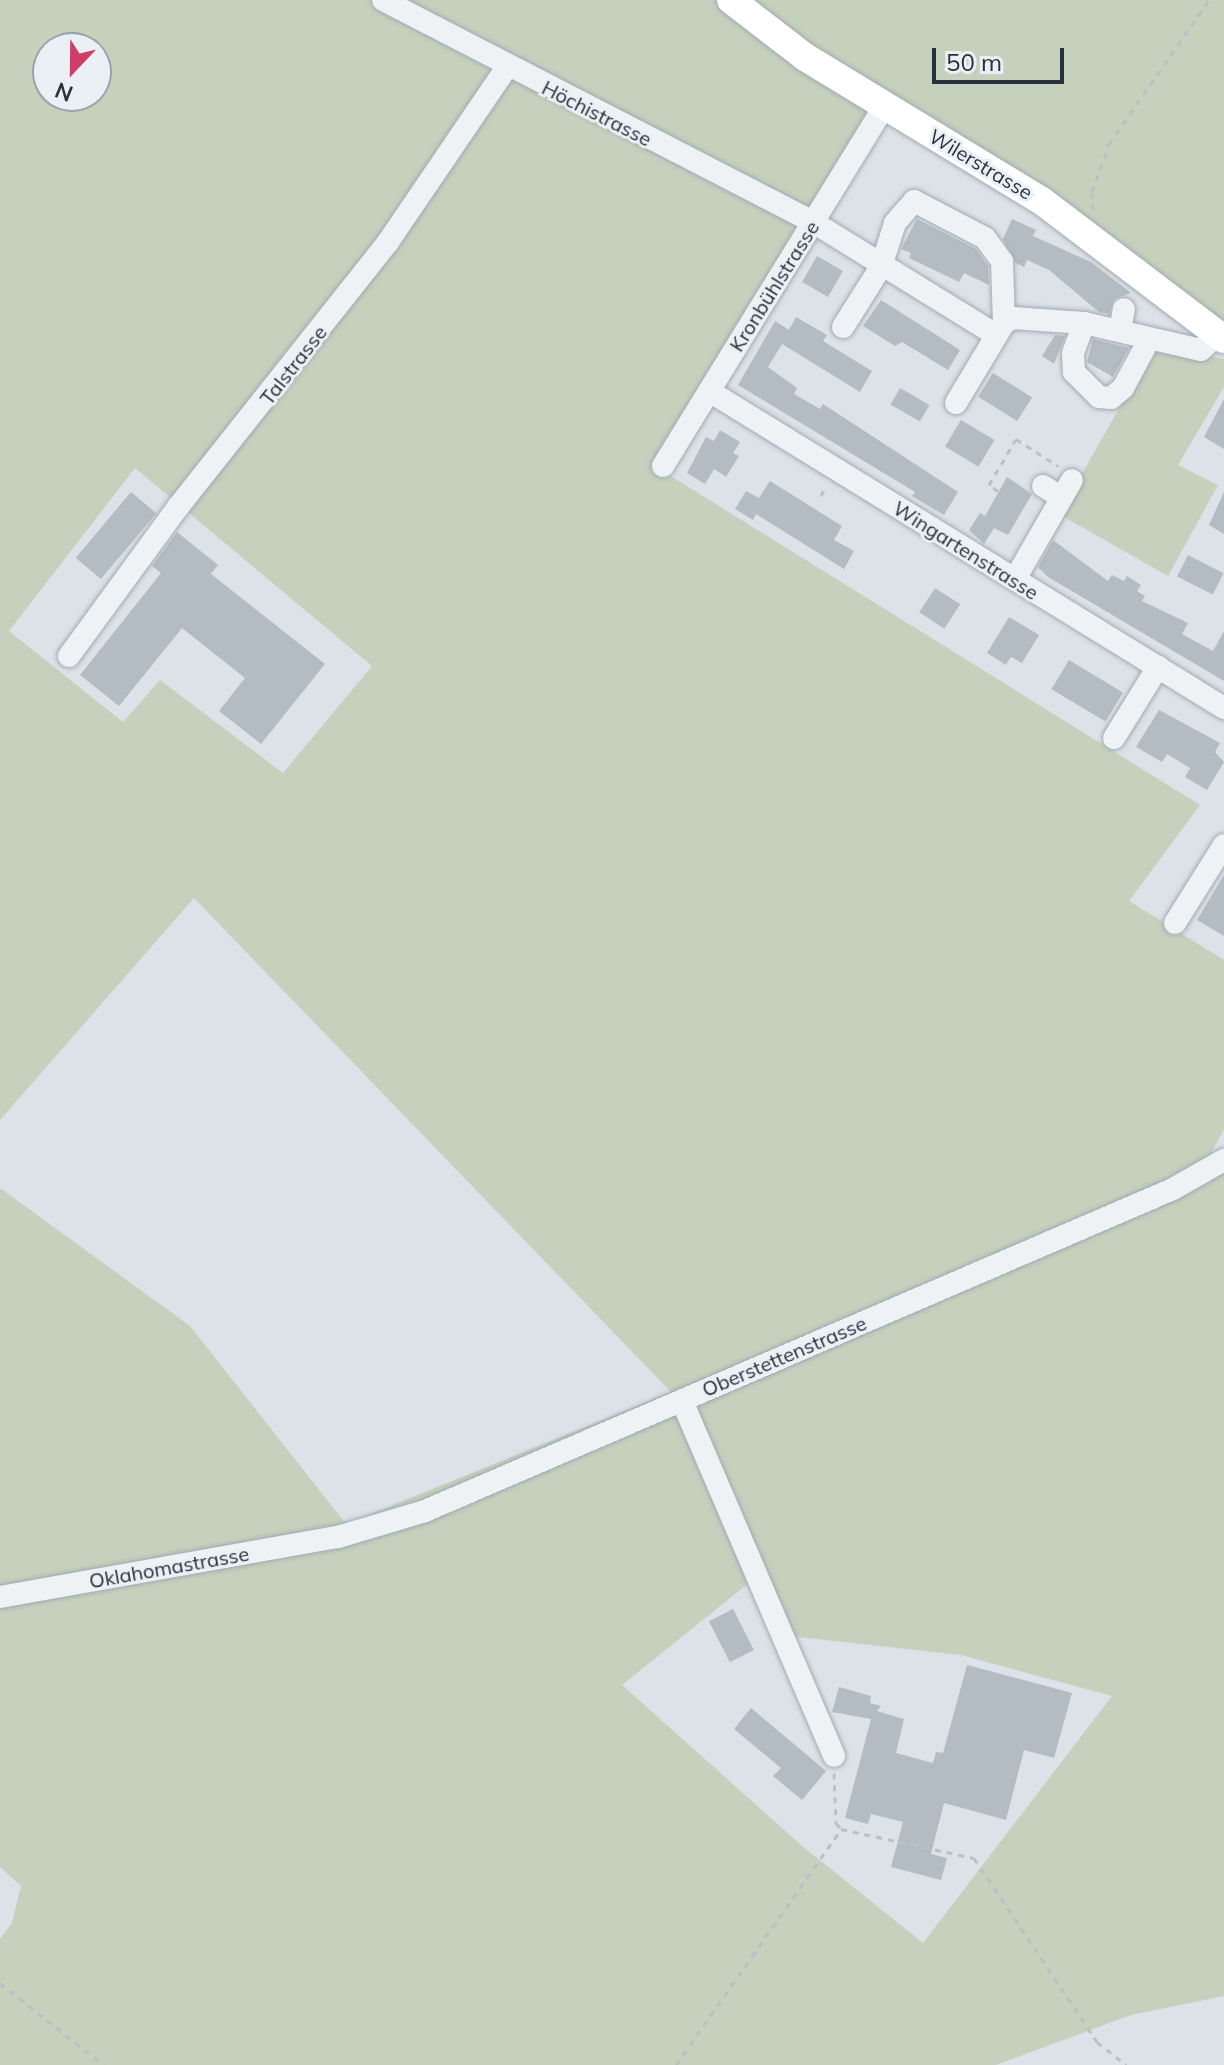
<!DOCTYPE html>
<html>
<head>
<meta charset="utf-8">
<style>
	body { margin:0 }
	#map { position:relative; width:1224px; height:2065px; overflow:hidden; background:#dce2e7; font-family:Mulish,sans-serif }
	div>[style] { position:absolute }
	.green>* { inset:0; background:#c5d1bd }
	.building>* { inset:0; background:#b3bcc3; transform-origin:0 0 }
	.path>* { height:3px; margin-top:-1.5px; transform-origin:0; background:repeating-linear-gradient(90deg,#bbc0c5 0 6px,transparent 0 12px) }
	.roads { filter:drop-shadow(0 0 2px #a2aab1) drop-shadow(0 0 2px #a2aab1) }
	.minor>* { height:22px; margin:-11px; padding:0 11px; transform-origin:11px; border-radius:11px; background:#eff2f5 }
	.major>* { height:28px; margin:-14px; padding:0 14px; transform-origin:14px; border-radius:14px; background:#fff }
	span { translate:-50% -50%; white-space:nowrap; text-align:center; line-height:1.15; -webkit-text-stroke:6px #ebf0f4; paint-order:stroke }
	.street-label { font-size:20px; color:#26323d }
	.north { position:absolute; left:32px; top:32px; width:80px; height:80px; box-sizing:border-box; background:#ebf0f4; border:2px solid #9ca4ab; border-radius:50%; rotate:202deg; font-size:22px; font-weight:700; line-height:32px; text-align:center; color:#26323d }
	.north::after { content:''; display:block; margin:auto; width:28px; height:36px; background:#cf3e69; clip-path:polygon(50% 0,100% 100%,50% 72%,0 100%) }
	.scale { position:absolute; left:932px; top:48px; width:132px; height:36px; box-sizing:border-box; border:4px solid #26323d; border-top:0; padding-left:10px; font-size:24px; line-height:28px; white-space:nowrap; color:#26323d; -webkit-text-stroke:6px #ebf0f4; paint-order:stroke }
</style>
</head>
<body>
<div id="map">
	<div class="green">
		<div style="clip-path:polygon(evenodd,0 0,1224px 0,1224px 327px,882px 91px,653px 465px,1200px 805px,1129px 901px,1224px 960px,1224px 1129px,1211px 1153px,1224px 1169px,1224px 1996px,1131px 2015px,996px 2065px,0 2065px,0 1939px,12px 1923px,21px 1886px,0 1867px,0 1188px,190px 1326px,346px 1524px,671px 1392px,194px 898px,0 1120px,0 0,48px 48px,96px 48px,96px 96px,48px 96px,48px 48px,0 0,135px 468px,372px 666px,283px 773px,160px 680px,123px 722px,9px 631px,135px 468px,0 0,760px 1574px,789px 1636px,961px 1655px,1112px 1696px,923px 1943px,801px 1845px,622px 1685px,760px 1574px)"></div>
		<div style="clip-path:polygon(1154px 347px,1224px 359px,1224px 387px,1178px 465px,1218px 485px,1168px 576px,1059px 514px)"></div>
	</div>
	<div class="building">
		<div style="clip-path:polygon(917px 219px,976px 249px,988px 266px,989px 285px,964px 273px,959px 282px,909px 258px,911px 253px,901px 249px)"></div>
		<div style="clip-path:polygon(1012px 219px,1036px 230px,1033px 236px,1091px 262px,1131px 293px,1114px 299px,1109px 314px,1099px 312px,1049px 270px,1027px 260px,1024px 267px,1016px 263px,1003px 239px)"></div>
		<div style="left:817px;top:256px;width:30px;height:30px;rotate:30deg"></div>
		<div style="clip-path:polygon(881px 300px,960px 350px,948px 370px,902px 342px,895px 346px,863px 326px)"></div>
		<div style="clip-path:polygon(796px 317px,827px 335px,823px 341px,872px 371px,860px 392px,782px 344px,768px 367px,797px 388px,794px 394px,820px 409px,823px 404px,958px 492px,944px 515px,912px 496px,915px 492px,738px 385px,775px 321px,789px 330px)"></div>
		<div style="clip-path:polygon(1055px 335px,1065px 336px,1054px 364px,1042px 356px)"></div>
		<div style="clip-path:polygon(1093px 339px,1129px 348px,1113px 377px,1087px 362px)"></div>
		<div style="left:993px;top:373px;width:46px;height:28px;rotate:32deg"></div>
		<div style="left:900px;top:388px;width:34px;height:19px;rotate:30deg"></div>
		<div style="clip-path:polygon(1224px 399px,1224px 449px,1204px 437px)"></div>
		<div style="left:961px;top:420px;width:39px;height:31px;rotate:31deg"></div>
		<div style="clip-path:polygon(720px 430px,740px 442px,733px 453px,739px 456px,726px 477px,714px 469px,705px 484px,687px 473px,706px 437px,714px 441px)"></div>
		<div style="clip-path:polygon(1007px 477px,1032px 494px,1008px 535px,994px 528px,984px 544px,969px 530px,980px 513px,985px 516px)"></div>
		<div style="clip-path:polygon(770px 481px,842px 526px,834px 540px,854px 551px,844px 569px,756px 514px,753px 520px,735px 509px,746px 491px,759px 498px)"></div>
		<div style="left:131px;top:492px;width:33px;height:86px;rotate:40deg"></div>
		<div style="clip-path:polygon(1224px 492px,1224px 534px,1209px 525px)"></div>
		<div style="clip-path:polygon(177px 532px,218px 565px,211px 574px,325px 664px,261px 744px,219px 711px,245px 678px,182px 628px,119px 706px,80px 675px,161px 573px,152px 566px)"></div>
		<div style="clip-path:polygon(1053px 540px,1108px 581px,1112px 575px,1124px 581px,1127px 576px,1141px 585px,1137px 591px,1145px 596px,1142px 601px,1188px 623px,1182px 634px,1213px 651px,1224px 631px,1224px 681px,1048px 577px,1038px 567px)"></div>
		<div style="left:1188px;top:555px;width:40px;height:24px;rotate:27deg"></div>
		<div style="left:935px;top:588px;width:30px;height:29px;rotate:33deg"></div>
		<div style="clip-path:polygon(1009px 617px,1039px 635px,1022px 663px,1011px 657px,1006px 665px,987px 653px)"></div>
		<div style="left:1069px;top:660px;width:63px;height:34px;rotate:31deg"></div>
		<div style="clip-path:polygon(1159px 710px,1220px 743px,1215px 752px,1224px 762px,1207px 790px,1185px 777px,1190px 768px,1167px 754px,1162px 762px,1136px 747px)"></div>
		<div style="clip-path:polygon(1224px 875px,1224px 936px,1197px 920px)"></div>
		<div style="left:733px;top:1609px;width:46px;height:27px;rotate:63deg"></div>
		<div style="clip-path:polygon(967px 1665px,1072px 1693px,1054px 1758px,1024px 1750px,1006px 1820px,944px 1803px,931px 1854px,947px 1858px,941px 1880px,891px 1867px,903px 1822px,871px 1814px,868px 1824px,845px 1818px,871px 1719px,832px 1712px,839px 1687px,871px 1696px,870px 1703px,881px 1706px,877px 1711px,904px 1719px,896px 1753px,933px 1763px,936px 1752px,943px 1753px)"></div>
		<div style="clip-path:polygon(751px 1708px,826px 1771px,802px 1800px,773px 1776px,781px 1768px,734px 1729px)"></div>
	</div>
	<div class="path">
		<div style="left:1093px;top:210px;width:18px;rotate:-93deg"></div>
		<div style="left:1092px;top:192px;width:51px;rotate:-70.5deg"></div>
		<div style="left:1109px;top:144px;width:175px;rotate:-55.2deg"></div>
		<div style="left:998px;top:491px;width:11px;rotate:-146deg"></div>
		<div style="left:989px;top:485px;width:53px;rotate:-59.6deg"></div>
		<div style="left:1016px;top:439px;width:50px;rotate:32.7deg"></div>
		<div style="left:821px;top:496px;width:10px;rotate:-66deg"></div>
		<div style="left:834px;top:1773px;width:50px;rotate:87.7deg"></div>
		<div style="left:836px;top:1823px;width:8px;rotate:50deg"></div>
		<div style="left:841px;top:1829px;width:136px;rotate:12.3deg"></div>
		<div style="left:974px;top:1858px;width:221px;rotate:56.2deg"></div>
		<div style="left:1097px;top:2042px;width:37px;rotate:38deg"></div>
		<div style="left:0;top:1983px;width:132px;rotate:38.3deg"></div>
		<div style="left:676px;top:2065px;width:288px;rotate:-55deg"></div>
	</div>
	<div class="roads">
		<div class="minor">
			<div style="left:383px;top:0;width:484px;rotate:27.3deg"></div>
			<div style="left:813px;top:222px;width:215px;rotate:31.7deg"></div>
			<div style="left:1084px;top:323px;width:33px;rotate:110deg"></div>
			<div style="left:1073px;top:354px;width:18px;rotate:87deg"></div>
			<div style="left:1074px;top:372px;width:35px;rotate:45deg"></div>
			<div style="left:1099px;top:397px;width:12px;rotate:5deg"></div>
			<div style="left:1111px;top:398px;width:16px;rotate:-40deg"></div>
			<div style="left:1123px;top:388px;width:55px;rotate:-61.6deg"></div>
			<div style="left:843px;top:327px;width:71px;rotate:-57.7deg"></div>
			<div style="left:881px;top:267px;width:46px;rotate:-72.3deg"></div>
			<div style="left:895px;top:223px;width:29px;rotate:-49deg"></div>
			<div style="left:914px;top:201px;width:80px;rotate:27.5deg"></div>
			<div style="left:985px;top:238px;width:29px;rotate:54deg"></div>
			<div style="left:1002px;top:261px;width:62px;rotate:88.2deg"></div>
			<div style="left:1120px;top:331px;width:22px;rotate:-80deg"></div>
			<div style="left:709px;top:391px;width:605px;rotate:31.61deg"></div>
			<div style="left:956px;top:403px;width:93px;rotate:-59deg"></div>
			<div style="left:1004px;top:323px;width:10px;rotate:-29deg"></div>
			<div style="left:1013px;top:318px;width:71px;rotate:4deg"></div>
			<div style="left:1084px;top:323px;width:120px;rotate:13deg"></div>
			<div style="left:1201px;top:350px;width:23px;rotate:-43deg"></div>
			<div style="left:663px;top:466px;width:424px;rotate:-58.4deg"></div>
			<div style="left:1043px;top:486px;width:22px;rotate:32deg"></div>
			<div style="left:1015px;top:579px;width:114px;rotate:-60.1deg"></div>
			<div style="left:69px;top:656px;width:185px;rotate:-53.8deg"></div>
			<div style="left:178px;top:507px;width:338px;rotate:-51.6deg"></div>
			<div style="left:388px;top:242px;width:212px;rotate:-55.8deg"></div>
			<div style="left:1114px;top:738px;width:84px;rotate:-58.2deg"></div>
			<div style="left:1175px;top:923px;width:92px;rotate:-57.9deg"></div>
			<div style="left:682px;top:1401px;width:386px;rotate:66.8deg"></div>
			<div style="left:0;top:1597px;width:343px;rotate:-10.1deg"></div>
			<div style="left:338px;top:1537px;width:91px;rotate:-16.6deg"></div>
			<div style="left:425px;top:1511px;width:814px;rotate:-23.29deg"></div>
			<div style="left:1173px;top:1189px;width:59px;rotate:-29.6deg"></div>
		</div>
		<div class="major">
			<div style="left:731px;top:0;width:93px;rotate:37.6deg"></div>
			<div style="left:805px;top:57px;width:277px;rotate:31.3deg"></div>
			<div style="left:1042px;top:201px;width:228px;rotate:37.2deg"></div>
		</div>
	</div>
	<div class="street-label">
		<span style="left:597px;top:113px;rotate:27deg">Höchistrasse</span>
		<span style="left:981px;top:164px;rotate:31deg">Wilerstrasse</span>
		<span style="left:774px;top:286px;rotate:-58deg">Kronbühlstrasse</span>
		<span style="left:293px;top:365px;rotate:-52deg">Talstrasse</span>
		<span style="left:966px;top:550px;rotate:32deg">Wingartenstrasse</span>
		<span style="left:784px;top:1356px;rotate:-23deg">Oberstettenstrasse</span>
		<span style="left:169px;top:1567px;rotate:-10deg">Oklahomastrasse</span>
	</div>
	<div class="north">N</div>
	<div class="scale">50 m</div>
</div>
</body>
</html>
